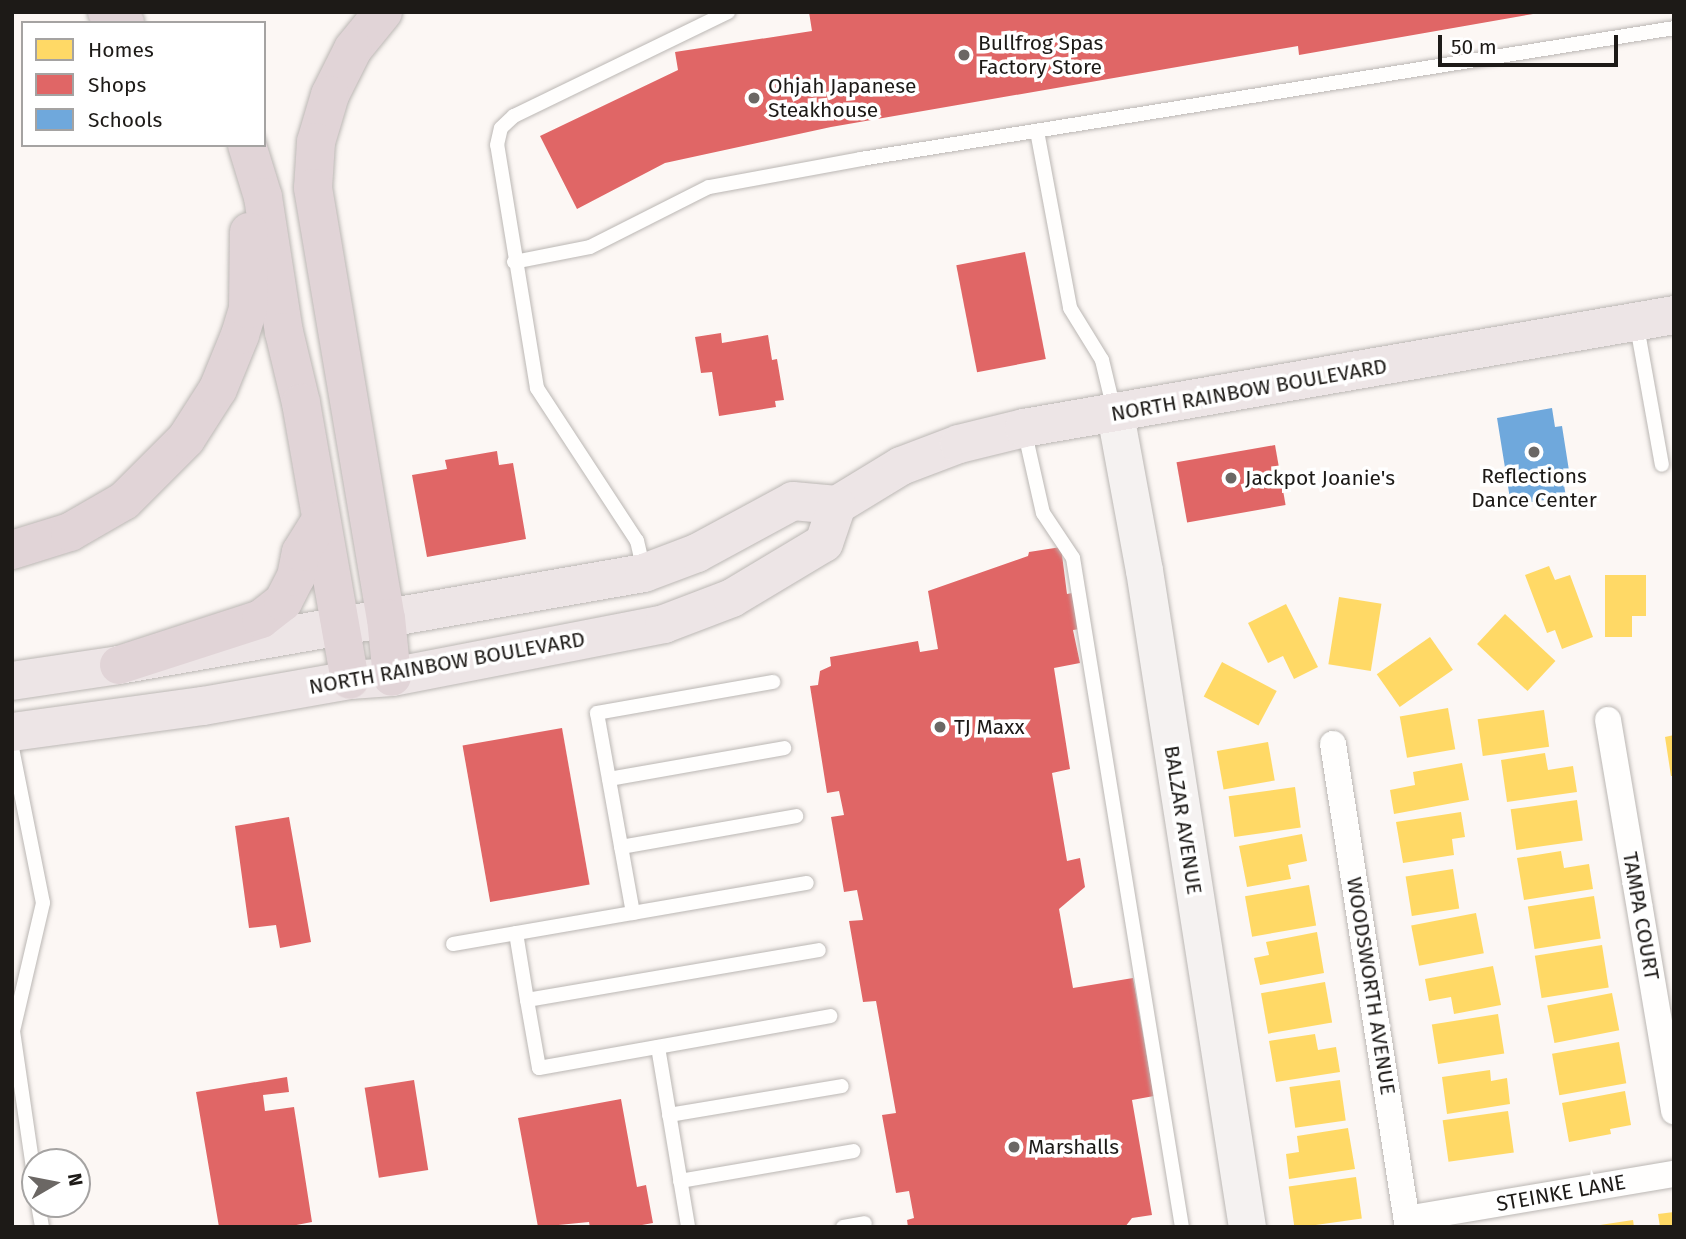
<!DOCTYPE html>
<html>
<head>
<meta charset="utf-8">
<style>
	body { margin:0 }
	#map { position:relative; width:1686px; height:1239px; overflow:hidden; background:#fcf7f4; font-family:"Fira Sans",sans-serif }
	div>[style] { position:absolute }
	.homes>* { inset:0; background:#ffd966; transform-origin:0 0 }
	.shops>* { inset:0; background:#e06666; transform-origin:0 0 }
	.schools>* { inset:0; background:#6fa8dc }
	.roads { filter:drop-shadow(0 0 2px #bbb7b4) drop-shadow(0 0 2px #bbb7b4) }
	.lane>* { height:14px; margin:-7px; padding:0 7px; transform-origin:7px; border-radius:7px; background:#fffefd }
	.street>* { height:26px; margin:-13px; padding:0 13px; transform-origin:13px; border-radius:13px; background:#fffefd }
	.secondary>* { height:37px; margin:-18.5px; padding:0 18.5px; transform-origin:18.5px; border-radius:18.5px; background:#f5f2f1 }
	.primary>* { height:38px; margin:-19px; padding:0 19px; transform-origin:19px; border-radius:19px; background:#ede5e6 }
	.highway>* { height:38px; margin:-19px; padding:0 19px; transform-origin:19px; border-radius:19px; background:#e1d4d7 }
	.dots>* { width:19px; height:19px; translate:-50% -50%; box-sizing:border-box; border:4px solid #fff; border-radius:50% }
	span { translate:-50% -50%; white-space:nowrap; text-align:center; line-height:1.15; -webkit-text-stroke:7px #fff; paint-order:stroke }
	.poi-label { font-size:21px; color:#1d1a17 }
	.left { translate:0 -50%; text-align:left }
	.street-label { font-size:21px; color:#1d1a17 }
	.frame { position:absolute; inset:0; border:14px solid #1d1a17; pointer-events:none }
	.legend { position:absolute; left:21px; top:21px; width:245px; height:126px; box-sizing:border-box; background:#fff; border:2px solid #a5a3a2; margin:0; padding:9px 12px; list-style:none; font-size:21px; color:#1d1a17 }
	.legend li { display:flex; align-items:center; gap:14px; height:35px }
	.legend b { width:35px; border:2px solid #a5a3a2 }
	.north { position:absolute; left:21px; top:1148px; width:70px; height:70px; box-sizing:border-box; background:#fff; border:2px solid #a5a3a2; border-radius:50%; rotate:80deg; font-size:19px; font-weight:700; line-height:28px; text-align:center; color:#1d1a17 }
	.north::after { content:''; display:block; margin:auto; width:24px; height:32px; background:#6b6764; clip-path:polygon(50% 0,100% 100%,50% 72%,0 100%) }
	.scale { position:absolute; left:1438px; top:35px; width:180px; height:32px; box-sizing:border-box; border:4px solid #1d1a17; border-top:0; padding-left:9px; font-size:21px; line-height:24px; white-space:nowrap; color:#1d1a17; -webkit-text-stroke:5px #fff; paint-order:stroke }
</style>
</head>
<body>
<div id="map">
	<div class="homes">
		<div style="clip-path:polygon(1549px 566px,1555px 580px,1570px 575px,1593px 637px,1562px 649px,1555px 630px,1547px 633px,1525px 575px)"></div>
		<div style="clip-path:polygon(1605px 575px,1646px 575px,1646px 616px,1632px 616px,1632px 637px,1605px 637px)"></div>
		<div style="left:1339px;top:597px;width:43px;height:68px;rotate:9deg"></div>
		<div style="clip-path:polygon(1286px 604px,1318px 667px,1294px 679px,1283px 656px,1268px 663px,1248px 623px)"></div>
		<div style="left:1505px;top:614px;width:69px;height:41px;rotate:43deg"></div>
		<div style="left:1430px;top:637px;width:40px;height:65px;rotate:55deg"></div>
		<div style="left:1222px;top:662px;width:62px;height:39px;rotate:28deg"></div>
		<div style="left:1448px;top:708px;width:42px;height:49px;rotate:80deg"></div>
		<div style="left:1544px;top:710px;width:37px;height:67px;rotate:82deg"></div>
		<div style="clip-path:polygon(1674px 735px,1674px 776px,1671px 776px,1665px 737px)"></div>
		<div style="left:1268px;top:742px;width:39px;height:52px;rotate:80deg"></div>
		<div style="clip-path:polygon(1545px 753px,1548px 770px,1573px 766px,1577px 792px,1507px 802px,1501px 760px)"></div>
		<div style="clip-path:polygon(1462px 763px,1469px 800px,1394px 814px,1390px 790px,1415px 785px,1413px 772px)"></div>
		<div style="left:1295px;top:787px;width:41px;height:67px;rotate:82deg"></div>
		<div style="left:1577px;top:800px;width:41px;height:67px;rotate:82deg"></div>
		<div style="clip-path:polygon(1461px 812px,1465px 837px,1452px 839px,1454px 855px,1403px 863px,1396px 822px)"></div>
		<div style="clip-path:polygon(1302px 834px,1307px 861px,1288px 865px,1291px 879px,1247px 887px,1239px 846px)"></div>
		<div style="clip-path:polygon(1561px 851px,1564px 868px,1589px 864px,1593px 889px,1524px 900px,1517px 858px)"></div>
		<div style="left:1453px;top:869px;width:40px;height:48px;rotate:81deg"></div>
		<div style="left:1309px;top:885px;width:41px;height:65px;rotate:80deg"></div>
		<div style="left:1594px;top:896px;width:43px;height:67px;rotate:81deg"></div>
		<div style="left:1476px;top:913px;width:41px;height:66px;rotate:79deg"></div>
		<div style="clip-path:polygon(1317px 932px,1324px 973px,1260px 985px,1254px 958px,1269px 955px,1266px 942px)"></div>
		<div style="left:1602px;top:945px;width:43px;height:68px;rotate:81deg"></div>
		<div style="clip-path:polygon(1493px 966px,1501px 1005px,1454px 1014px,1451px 997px,1429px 1001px,1425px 979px)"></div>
		<div style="left:1325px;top:982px;width:41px;height:65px;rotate:80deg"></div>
		<div style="left:1612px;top:993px;width:38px;height:66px;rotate:79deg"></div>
		<div style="left:1498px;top:1014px;width:40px;height:67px;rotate:81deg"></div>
		<div style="clip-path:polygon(1315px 1034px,1318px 1050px,1336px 1047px,1340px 1072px,1276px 1082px,1269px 1041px)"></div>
		<div style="left:1619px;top:1042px;width:42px;height:68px;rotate:80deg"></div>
		<div style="clip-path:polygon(1490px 1070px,1491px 1081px,1507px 1078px,1510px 1104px,1447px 1114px,1442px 1077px)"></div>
		<div style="left:1340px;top:1080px;width:41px;height:51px;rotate:82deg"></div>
		<div style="clip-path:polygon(1625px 1091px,1631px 1125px,1610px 1129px,1611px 1134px,1569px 1142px,1562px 1103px)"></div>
		<div style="left:1508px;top:1111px;width:42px;height:66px;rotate:82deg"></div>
		<div style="clip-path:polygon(1348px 1128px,1355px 1169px,1289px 1179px,1286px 1154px,1299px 1152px,1297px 1136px)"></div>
		<div style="left:1356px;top:1177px;width:42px;height:68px;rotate:82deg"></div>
		<div style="clip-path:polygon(1674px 1212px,1674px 1227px,1660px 1227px,1658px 1214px)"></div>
		<div style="clip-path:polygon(1633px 1220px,1634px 1227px,1600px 1227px,1600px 1225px)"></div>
	</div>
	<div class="shops">
		<div style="clip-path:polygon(809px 12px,1532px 12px,1533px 14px,1299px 55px,1298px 46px,831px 127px,665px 163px,577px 209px,540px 136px,678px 70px,675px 52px,812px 31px)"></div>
		<div style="left:1025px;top:252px;width:109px;height:70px;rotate:79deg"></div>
		<div style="clip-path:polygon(721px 333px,722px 343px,768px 335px,772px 360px,777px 359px,784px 400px,775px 401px,776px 407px,719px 416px,712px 372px,701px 373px,695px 337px)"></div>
		<div style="left:1275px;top:445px;width:61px;height:100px;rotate:80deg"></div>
		<div style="clip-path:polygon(497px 451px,499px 465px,513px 463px,526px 539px,427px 557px,412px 475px,447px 469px,445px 460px)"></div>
		<div style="clip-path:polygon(1061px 547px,1067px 594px,1072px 593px,1079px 629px,1073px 630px,1080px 663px,1054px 668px,1070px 769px,1052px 773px,1067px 861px,1080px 858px,1085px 887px,1059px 909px,1073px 988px,1133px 978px,1154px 1096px,1132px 1100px,1152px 1215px,1132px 1218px,1125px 1227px,908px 1227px,907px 1220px,914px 1218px,909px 1191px,896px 1193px,882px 1115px,896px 1113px,876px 1001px,863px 1002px,849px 921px,863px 920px,857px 890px,844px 892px,831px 817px,844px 815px,839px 791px,827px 793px,810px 686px,818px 685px,820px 671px,831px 666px,830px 657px,918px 641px,920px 652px,938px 649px,928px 591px,1028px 556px,1029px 552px)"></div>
		<div style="left:562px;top:728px;width:159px;height:101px;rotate:80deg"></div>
		<div style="clip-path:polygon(289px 817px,311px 942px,280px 948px,276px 925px,249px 928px,235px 826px)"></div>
		<div style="clip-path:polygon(287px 1077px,289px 1092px,263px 1095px,265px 1111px,294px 1107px,312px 1222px,286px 1227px,219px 1227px,196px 1092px)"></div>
		<div style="left:414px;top:1080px;width:91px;height:50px;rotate:81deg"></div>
		<div style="clip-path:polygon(621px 1099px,637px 1187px,646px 1185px,653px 1223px,631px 1227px,590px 1227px,589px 1222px,538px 1227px,518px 1118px)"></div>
	</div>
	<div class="schools">
		<div style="clip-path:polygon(1552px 408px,1555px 427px,1562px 426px,1570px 477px,1563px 479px,1566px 497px,1511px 505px,1497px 418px)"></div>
	</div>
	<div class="roads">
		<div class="lane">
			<div style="left:1037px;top:131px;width:180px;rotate:79.4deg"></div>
			<div style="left:1070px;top:308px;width:61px;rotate:58.4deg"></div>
			<div style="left:1102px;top:360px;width:51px;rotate:76.5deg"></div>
			<div style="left:514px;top:262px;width:77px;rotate:-11.2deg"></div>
			<div style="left:590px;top:247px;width:133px;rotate:-26.8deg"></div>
			<div style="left:709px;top:187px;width:155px;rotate:-10.4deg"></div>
			<div style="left:861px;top:159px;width:823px;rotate:-9.15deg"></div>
			<div style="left:1636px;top:321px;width:146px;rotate:79.8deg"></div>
			<div style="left:1024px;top:429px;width:86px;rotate:77.3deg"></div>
			<div style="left:1043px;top:513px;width:54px;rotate:56.3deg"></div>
			<div style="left:1073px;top:558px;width:678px;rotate:80.75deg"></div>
			<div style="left:644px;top:571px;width:31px;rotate:-103deg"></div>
			<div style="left:637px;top:541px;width:183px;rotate:-123.2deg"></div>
			<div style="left:537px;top:388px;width:246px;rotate:-99.3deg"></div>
			<div style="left:497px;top:145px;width:17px;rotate:-77deg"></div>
			<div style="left:501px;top:128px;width:18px;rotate:-43deg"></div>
			<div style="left:514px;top:116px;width:238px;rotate:-25.9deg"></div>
			<div style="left:12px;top:748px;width:158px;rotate:78.7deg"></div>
			<div style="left:43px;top:903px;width:131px;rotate:103.2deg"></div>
			<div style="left:13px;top:1031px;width:153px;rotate:81.7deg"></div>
			<div style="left:609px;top:779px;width:178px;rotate:-10deg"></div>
			<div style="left:621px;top:847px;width:178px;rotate:-10deg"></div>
			<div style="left:633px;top:913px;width:203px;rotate:-100.2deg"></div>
			<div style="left:597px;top:713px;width:179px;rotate:-10deg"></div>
			<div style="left:516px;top:933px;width:68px;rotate:80.7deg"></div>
			<div style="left:527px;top:1000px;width:296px;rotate:-9.7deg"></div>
			<div style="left:453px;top:944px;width:359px;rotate:-9.8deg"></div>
			<div style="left:527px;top:1000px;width:69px;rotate:80deg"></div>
			<div style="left:539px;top:1068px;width:296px;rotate:-10.1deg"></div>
			<div style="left:658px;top:1047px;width:182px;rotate:80.5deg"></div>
			<div style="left:669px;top:1115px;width:175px;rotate:-9.5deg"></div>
			<div style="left:680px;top:1181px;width:176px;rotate:-9.8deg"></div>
			<div style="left:38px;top:1204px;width:23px;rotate:80deg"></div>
			<div style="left:843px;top:1227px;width:22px;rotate:-10deg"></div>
		</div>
		<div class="street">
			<div style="left:1608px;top:720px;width:397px;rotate:80.4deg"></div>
			<div style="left:1333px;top:744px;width:489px;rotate:81.2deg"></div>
			<div style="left:1407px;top:1219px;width:271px;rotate:-9.6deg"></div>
		</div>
		<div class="secondary">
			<div style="left:1115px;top:414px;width:159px;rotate:79.5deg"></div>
			<div style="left:1144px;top:570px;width:665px;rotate:81.09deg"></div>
		</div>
		<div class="primary">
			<div style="left:12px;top:681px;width:108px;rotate:-8.5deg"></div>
			<div style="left:119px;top:665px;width:533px;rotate:-9.94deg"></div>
			<div style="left:644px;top:573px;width:57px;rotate:-20.7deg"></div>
			<div style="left:697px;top:553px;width:109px;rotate:-28.4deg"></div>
			<div style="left:793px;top:501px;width:44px;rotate:5.2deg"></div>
			<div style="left:837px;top:505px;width:75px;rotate:-31.4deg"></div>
			<div style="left:901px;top:466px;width:62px;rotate:-20.8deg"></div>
			<div style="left:959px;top:444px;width:67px;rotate:-13.8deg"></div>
			<div style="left:1024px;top:428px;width:660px;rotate:-9.86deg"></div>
			<div style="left:12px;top:732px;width:193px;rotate:-7.8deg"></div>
			<div style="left:203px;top:706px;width:149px;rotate:-10deg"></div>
			<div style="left:350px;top:680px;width:42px;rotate:-4.1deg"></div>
			<div style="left:392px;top:677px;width:277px;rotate:-11deg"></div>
			<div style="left:664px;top:624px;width:73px;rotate:-20.9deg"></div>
			<div style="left:732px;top:598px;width:107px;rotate:-30.9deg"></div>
			<div style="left:824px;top:543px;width:40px;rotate:-71.1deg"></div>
		</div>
		<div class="highway">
			<div style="left:107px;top:12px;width:21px;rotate:31deg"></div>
			<div style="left:383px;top:12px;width:48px;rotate:129deg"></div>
			<div style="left:353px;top:49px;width:51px;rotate:116.6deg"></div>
			<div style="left:330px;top:95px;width:49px;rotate:106.6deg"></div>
			<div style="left:316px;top:142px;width:46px;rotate:93.7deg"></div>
			<div style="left:313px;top:188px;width:436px;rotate:80.4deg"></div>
			<div style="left:386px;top:618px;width:59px;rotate:84.2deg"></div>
			<div style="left:247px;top:145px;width:54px;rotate:72.9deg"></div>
			<div style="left:263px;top:197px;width:137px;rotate:81.2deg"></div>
			<div style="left:284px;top:332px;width:73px;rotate:76.5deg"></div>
			<div style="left:301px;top:403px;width:281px;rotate:80deg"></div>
			<div style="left:12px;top:550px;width:61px;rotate:-17.2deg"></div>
			<div style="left:70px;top:532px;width:62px;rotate:-29.9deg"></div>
			<div style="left:124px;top:501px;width:88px;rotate:-45deg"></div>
			<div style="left:186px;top:439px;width:59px;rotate:-57.4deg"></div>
			<div style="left:218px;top:389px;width:58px;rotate:-67.8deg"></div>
			<div style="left:240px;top:335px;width:27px;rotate:-73deg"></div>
			<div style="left:248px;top:309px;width:77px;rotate:-89.3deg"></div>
			<div style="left:119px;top:665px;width:149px;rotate:-17.9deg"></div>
			<div style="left:261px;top:619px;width:28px;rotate:-38deg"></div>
			<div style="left:283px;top:602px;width:28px;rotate:-63deg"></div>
			<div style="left:296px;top:577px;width:25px;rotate:-79deg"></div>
			<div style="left:301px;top:552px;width:38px;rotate:-58deg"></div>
		</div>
	</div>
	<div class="dots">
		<div style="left:964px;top:55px;background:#6b6764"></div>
		<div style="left:754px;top:98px;background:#6b6764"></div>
		<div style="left:1534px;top:452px;background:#6b6764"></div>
		<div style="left:1231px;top:478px;background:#6b6764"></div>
		<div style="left:940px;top:727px;background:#6b6764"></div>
		<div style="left:1014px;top:1147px;background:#6b6764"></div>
	</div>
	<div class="poi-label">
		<span class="left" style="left:978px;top:55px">Bullfrog Spas<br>Factory Store</span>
		<span class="left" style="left:768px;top:98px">Ohjah Japanese<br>Steakhouse</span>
		<span style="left:1534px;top:488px">Reflections<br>Dance Center</span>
		<span class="left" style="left:1245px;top:478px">Jackpot Joanie's</span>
		<span class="left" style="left:954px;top:727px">TJ Maxx</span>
		<span class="left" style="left:1028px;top:1147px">Marshalls</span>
	</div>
	<div class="street-label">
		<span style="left:1249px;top:390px;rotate:-10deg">NORTH RAINBOW BOULEVARD</span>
		<span style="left:447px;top:663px;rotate:-10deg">NORTH RAINBOW BOULEVARD</span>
		<span style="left:1183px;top:820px;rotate:81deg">BALZAR AVENUE</span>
		<span style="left:1641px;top:916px;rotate:80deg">TAMPA COURT</span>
		<span style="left:1371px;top:986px;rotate:81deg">WOODSWORTH AVENUE</span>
		<span style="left:1561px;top:1193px;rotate:-10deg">STEINKE LANE</span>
	</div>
	<div class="frame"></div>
	<ul class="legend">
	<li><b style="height:19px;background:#ffd966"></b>Homes</li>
	<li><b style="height:19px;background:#e06666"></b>Shops</li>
	<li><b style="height:19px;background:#6fa8dc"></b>Schools</li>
	</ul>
	<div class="north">N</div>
	<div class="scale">50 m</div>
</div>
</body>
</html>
